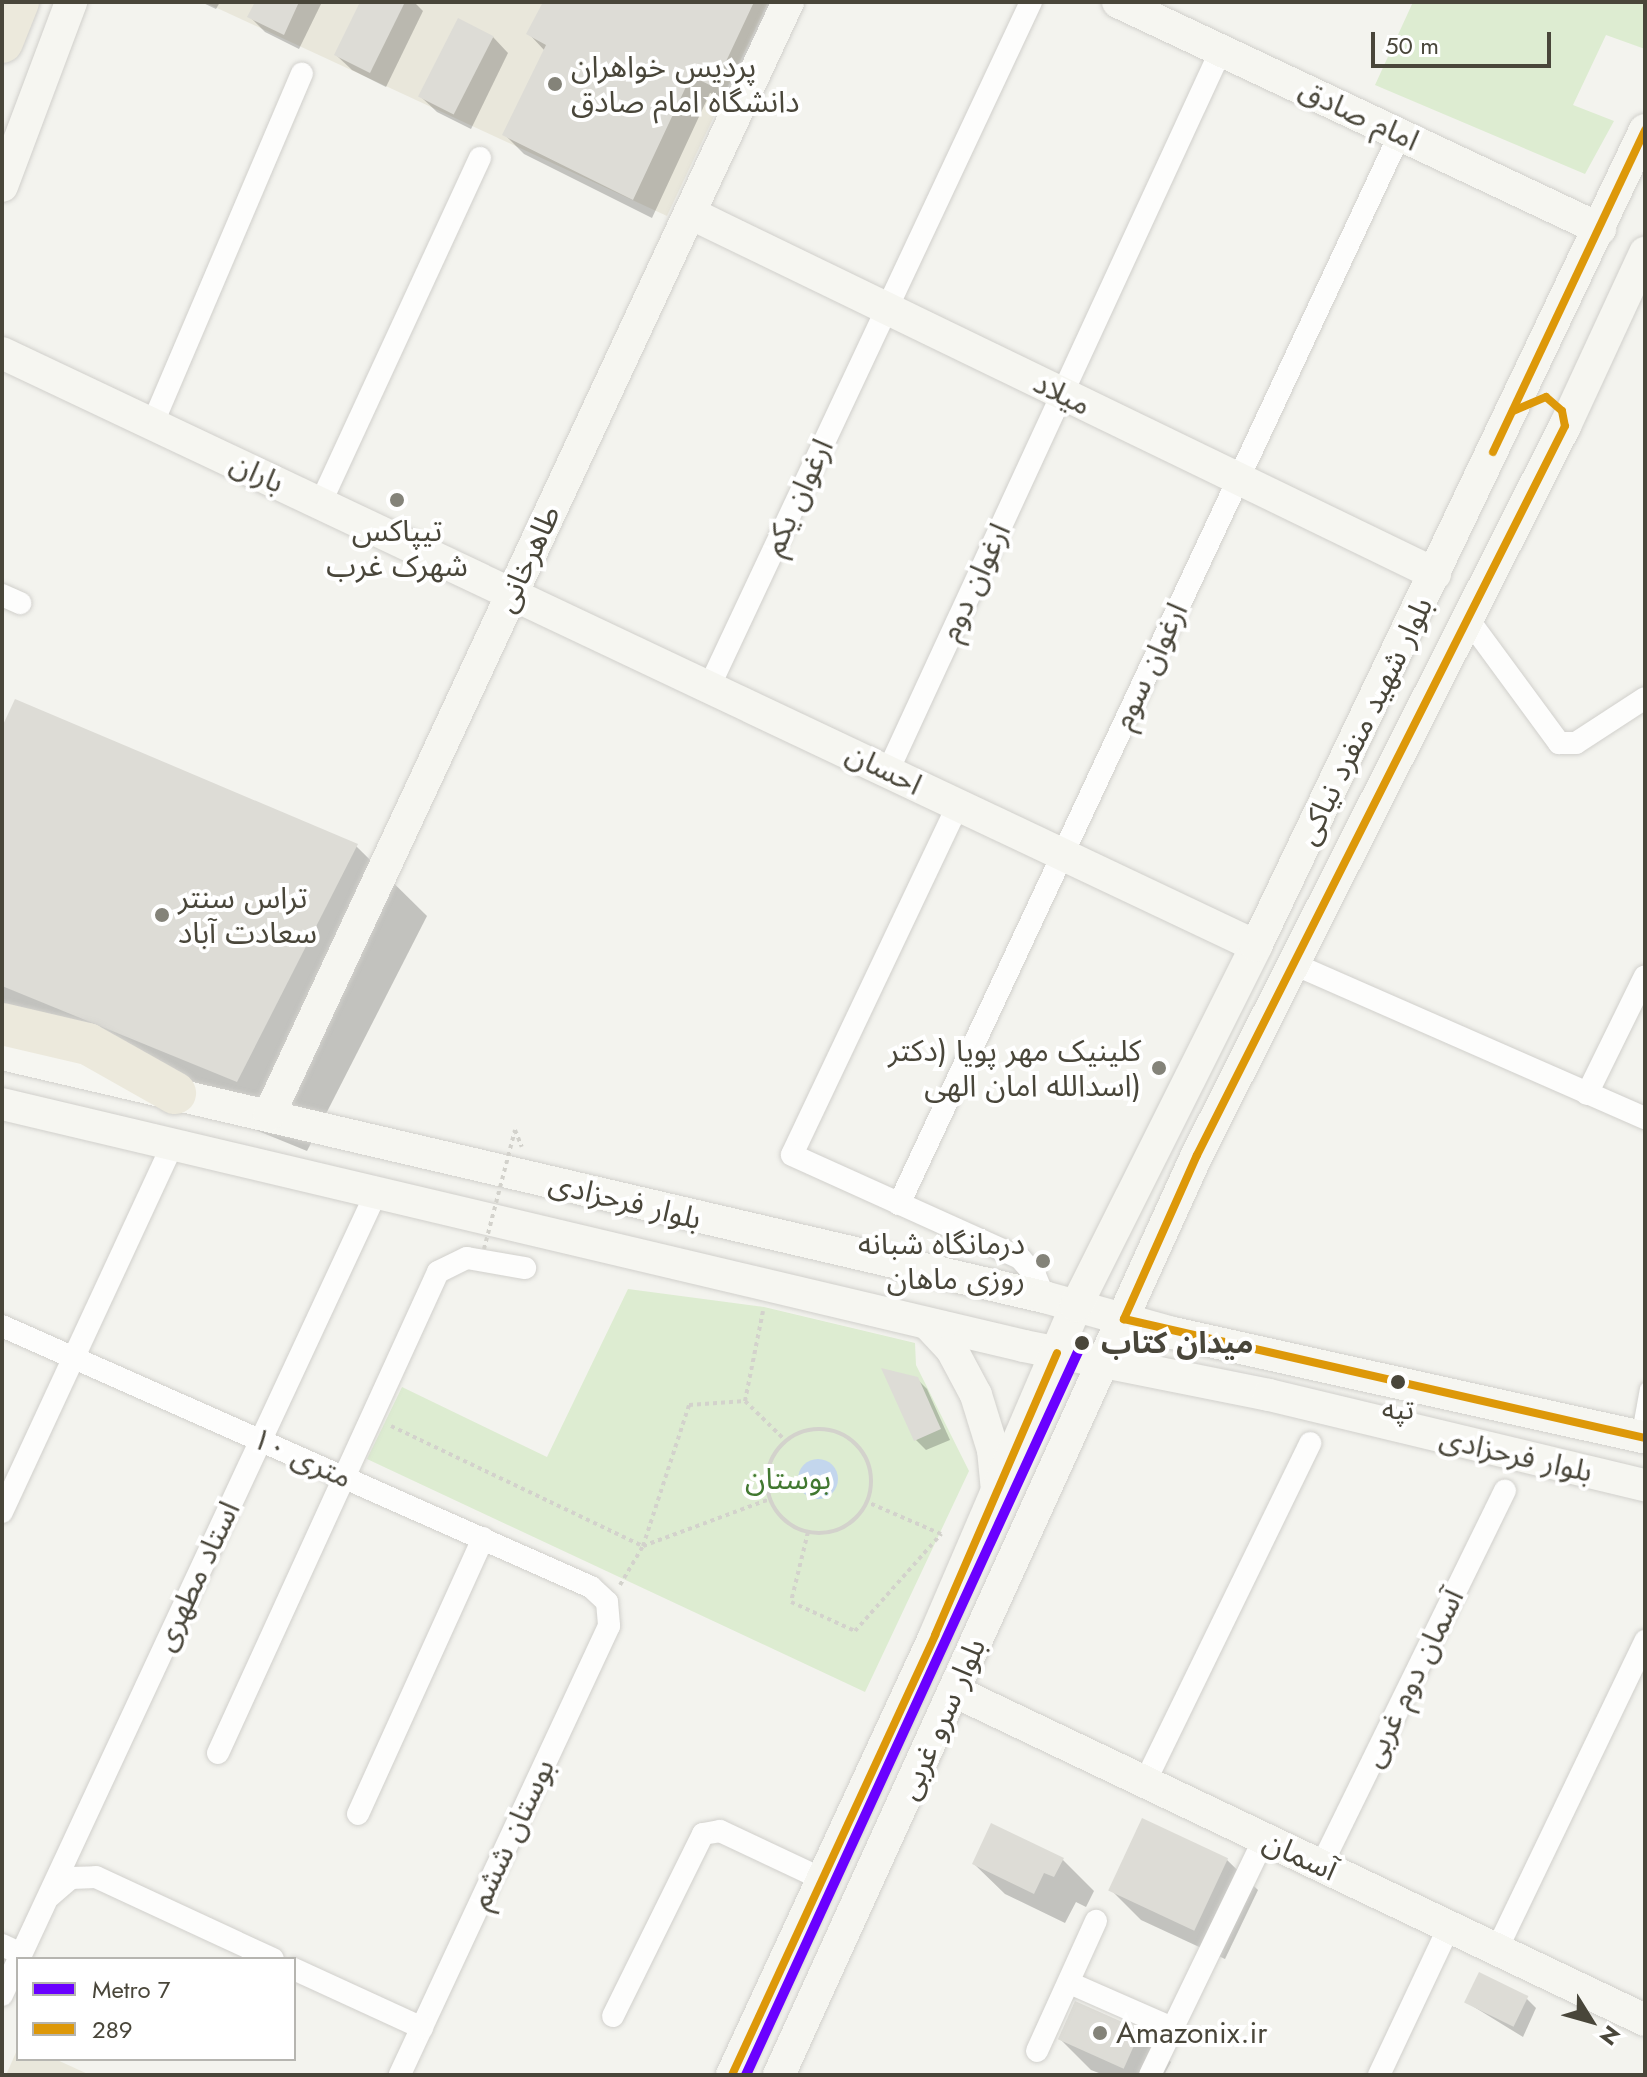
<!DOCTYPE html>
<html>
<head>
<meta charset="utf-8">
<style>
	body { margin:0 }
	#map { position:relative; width:1647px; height:2077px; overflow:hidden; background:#f3f3ee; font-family:Jost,"Noto Sans Arabic",sans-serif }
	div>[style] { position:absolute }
	.education>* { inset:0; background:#e9e7db }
	.green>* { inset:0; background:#ddecd1 }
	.water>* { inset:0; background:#c3d6ed }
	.round { border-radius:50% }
	.shadow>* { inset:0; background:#0003 }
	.building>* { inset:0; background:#dddcd6; transform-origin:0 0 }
	.path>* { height:4px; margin-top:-2px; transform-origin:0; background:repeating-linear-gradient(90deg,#d3d2cc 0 4px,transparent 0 8px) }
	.path>.ring { margin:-2px; padding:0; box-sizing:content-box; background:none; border:4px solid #d3d2cc; border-radius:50% }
	.roads { filter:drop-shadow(0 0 2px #d1d0cc) drop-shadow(0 0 2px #d1d0cc) }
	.lane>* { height:11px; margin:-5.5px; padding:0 5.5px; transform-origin:5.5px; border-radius:5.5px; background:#fdfdfc }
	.street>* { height:22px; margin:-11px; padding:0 11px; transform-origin:11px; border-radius:11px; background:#fdfdfc }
	.secondary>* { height:32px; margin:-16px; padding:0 16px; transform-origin:16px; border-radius:16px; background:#f6f6f1 }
	.highway>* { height:42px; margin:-21px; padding:0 21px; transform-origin:21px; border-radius:21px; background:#ece9dc }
	.path-bridge>* { height:4px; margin-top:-2px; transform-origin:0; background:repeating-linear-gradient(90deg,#d3d2cc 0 4px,transparent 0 8px) }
	.bus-1>* { height:8px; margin:-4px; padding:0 4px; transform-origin:4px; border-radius:4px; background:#dd9809 }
	.metro-1>* { height:10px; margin:-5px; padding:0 5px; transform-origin:5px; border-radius:5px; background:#6a00ff }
	.dots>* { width:22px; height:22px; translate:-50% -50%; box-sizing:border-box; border:4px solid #fff; border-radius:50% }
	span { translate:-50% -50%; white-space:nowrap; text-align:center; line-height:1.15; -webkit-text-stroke:8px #fff; paint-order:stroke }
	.bus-label { font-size:28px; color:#49463a }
	.poi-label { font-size:30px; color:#49463a }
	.left { translate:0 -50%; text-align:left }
	.right { translate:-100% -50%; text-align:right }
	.street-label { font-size:30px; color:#49463a }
	.stop-label { font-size:30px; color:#49463a; font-weight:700 }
	.park-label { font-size:30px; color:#417830 }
	.frame { position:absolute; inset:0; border:4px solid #49463a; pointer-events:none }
	.legend { position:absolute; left:16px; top:1957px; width:280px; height:104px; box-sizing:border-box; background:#fff; border:2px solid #b6b5b0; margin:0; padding:10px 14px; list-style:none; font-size:24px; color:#49463a }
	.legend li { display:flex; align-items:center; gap:16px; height:40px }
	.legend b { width:40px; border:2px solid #b6b5b0 }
	.north { position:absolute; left:1551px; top:1981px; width:80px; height:80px; -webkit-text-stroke:6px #fff; paint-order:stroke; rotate:127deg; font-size:22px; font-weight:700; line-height:32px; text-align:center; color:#49463a }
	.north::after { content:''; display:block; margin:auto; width:28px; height:36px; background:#49463a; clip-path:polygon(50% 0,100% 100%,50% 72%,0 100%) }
	.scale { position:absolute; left:1371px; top:32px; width:180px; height:36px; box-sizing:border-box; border:4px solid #49463a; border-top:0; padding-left:10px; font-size:24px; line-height:28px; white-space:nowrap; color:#49463a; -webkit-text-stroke:6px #fff; paint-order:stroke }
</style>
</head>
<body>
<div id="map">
	<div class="education">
		<div style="clip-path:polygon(204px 2px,768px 2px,667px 216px)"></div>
		<div style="clip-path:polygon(18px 2048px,18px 2059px,55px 2059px,90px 2075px,6px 2075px)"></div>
	</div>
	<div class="green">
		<div style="clip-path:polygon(1413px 2px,1645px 2px,1645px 49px,1606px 35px,1573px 105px,1614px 121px,1585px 174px,1375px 85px)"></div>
		<div style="clip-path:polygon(628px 1289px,764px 1307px,915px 1343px,916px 1365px,969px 1471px,865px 1692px,367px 1459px,402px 1387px,547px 1457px)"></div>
	</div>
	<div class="water">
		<div class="round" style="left:798px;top:1459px;width:40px;height:40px"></div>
	</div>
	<div class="shadow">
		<div style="clip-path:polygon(201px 2px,220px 2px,216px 9px)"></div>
		<div style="clip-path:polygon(257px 2px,322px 2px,299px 49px,265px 32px,250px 17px)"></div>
		<div style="clip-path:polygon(362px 2px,414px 2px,423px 11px,386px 87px,352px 70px,336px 55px)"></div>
		<div style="clip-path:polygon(545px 2px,777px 2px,733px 104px,710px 93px,652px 218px,524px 154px,505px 135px,545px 51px,529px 34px)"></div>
		<div style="clip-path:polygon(493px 37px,508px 53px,471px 129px,437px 112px,421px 97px)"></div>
		<div style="clip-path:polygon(2px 731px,356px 846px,427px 916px,307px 1151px,2px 1026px)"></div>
		<div style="clip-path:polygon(917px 1379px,927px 1389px,950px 1440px,926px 1450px,916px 1440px)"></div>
		<div style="clip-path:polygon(1063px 1860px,1094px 1891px,1086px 1907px,1076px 1902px,1065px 1923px,1005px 1894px,974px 1864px)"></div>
		<div style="clip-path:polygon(1227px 1860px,1258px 1890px,1225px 1959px,1141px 1920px,1110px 1889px)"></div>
		<div style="clip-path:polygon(1526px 1998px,1536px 2008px,1523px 2037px,1466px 2002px)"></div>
		<div style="clip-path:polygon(1076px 2003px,1140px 2032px,1171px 2062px,1164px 2075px,1104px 2075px,1091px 2070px,1060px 2039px)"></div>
	</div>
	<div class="building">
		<div style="clip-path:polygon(255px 2px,299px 2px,284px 35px,247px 17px)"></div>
		<div style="clip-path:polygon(360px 2px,405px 2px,370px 73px,334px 55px)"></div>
		<div style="clip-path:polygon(543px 2px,754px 2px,714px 87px,691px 76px,633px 200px,502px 135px,546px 45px,526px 34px)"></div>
		<div style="left:458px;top:18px;width:40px;height:88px;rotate:27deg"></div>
		<div style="clip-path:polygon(15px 699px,358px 844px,237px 1082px,2px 986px,2px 727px)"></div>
		<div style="clip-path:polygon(881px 1368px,918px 1377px,941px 1429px,914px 1441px)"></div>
		<div style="left:1142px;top:1818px;width:95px;height:80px;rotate:25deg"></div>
		<div style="clip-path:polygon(991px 1823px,1064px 1858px,1054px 1877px,1044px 1873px,1034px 1894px,972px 1864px)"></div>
		<div style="left:1479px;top:1972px;width:55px;height:34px;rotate:26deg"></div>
		<div style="left:1075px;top:2001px;width:72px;height:42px;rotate:24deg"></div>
	</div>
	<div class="path">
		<div style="left:515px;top:1130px;width:18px;rotate:68deg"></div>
		<div style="left:763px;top:1311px;width:92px;rotate:101.3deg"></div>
		<div style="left:745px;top:1401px;width:57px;rotate:44.3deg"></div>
		<div style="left:391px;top:1426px;width:279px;rotate:25.5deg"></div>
		<div style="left:643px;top:1546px;width:135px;rotate:-20.3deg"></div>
		<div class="ring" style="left:767px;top:1429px;width:100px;height:100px"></div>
		<div style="left:808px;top:1532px;width:72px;rotate:103.7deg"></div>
		<div style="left:791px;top:1602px;width:70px;rotate:24.4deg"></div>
		<div style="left:855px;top:1631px;width:130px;rotate:-48.4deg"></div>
		<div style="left:941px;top:1534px;width:81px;rotate:-156.6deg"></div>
		<div style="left:620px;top:1585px;width:45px;rotate:-59.5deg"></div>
		<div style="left:643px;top:1546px;width:148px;rotate:-71.9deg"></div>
		<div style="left:689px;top:1405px;width:56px;rotate:-4.1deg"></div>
	</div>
	<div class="roads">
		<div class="lane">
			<div style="left:1637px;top:1432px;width:45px;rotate:-79.7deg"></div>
		</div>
		<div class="street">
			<div style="left:152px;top:425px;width:382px;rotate:-66.9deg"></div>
			<div style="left:321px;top:502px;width:379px;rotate:-65.2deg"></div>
			<div style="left:2px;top:595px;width:20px;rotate:24deg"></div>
			<div style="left:1468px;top:619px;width:154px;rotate:53.7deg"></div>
			<div style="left:1559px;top:743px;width:17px"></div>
			<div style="left:1576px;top:743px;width:82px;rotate:-33.1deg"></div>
			<div style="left:710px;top:685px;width:755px;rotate:-64.83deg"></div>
			<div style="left:888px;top:771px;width:794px;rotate:-65.21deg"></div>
			<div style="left:958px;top:805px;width:387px;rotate:115.4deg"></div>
			<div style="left:792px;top:1155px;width:250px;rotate:24.3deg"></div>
			<div style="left:1020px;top:1258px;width:23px;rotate:49deg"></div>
			<div style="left:1035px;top:1275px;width:24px;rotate:68deg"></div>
			<div style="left:1296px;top:965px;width:381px;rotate:23.7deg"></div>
			<div style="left:1587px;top:1094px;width:131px;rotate:-63.8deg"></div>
			<div style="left:899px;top:1204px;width:1181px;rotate:-64.91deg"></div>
			<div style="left:2px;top:1326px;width:644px;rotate:23.9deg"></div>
			<div style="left:591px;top:1587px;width:22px;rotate:43deg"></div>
			<div style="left:607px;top:1602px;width:24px;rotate:85deg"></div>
			<div style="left:609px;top:1626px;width:495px;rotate:115deg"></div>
			<div style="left:2px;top:1512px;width:407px;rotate:-65.1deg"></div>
			<div style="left:218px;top:1753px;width:529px;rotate:-65.42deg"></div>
			<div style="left:438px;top:1272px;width:32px;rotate:-26deg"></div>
			<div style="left:467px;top:1258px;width:59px;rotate:9.8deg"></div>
			<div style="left:1145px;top:1782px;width:377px;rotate:-64deg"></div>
			<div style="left:358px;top:1814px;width:303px;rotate:-65.6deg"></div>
			<div style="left:1321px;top:1866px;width:418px;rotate:-63.9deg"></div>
			<div style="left:50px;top:1896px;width:28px;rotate:-41deg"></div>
			<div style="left:71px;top:1878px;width:25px;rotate:-2deg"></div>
			<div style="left:96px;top:1877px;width:195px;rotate:24.9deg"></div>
			<div style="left:2px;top:1945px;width:21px;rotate:25deg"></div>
			<div style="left:1497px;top:1949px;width:342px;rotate:-64.3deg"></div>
			<div style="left:19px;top:1959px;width:845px;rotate:-65.01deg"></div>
			<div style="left:294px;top:1969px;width:141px;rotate:24.7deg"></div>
			<div style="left:1072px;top:1984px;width:109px;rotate:23.7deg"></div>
			<div style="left:2px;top:1995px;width:38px;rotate:-65deg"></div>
			<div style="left:613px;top:2016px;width:203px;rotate:-63.7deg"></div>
			<div style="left:703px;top:1834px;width:17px;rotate:-10deg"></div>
			<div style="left:720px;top:1831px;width:110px;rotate:25.2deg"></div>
			<div style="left:1037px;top:2051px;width:143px;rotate:-65.6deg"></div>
			<div style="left:1150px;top:2075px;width:262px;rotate:-64.2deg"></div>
			<div style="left:1379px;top:2075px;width:164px;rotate:-64.7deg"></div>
		</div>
		<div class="secondary">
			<div style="left:1118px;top:2px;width:533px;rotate:25.22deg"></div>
			<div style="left:2px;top:186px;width:197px;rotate:-69.4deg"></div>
			<div style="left:690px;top:213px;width:828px;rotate:25.85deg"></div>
			<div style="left:2px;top:353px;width:1387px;rotate:25.31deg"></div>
			<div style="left:2px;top:1054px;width:1070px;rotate:13.13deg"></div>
			<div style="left:1044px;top:1297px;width:134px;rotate:15.6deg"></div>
			<div style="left:1173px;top:1333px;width:484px;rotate:12.5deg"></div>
			<div style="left:2px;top:1104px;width:1050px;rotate:13.32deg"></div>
			<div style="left:1024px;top:1346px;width:250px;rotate:11.3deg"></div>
			<div style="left:1269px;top:1395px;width:387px;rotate:13.5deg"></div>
			<div style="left:269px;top:1115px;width:1228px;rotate:-65deg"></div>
			<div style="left:928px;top:1324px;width:35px;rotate:47deg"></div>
			<div style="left:952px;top:1350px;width:51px;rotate:61.9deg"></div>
			<div style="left:976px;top:1395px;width:58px;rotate:72.8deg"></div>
			<div style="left:993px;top:1450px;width:41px;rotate:84.4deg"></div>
			<div style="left:954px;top:1691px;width:765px;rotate:25.46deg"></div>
			<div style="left:732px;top:2075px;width:485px;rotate:-65.2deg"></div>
			<div style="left:935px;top:1635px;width:358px;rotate:-66.8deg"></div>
			<div style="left:1076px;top:1306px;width:402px;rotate:-63.4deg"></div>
			<div style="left:1256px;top:946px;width:904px;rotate:-64.51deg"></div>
			<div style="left:779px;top:2075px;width:1011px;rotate:-65.57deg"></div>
			<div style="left:1197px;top:1155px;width:817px;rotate:-63.22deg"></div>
			<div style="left:1565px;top:426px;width:191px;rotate:-65.2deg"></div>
		</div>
		<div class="highway">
			<div style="left:2px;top:42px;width:43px;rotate:-68.2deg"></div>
			<div style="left:2px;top:1024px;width:88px;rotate:13.1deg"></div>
			<div style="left:88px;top:1044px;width:100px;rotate:29.4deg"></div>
		</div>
	</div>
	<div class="path-bridge">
		<div style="left:484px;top:1249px;width:123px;rotate:-75.4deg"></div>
	</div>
	<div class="bus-1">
		<div style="left:1513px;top:411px;width:36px;rotate:-23deg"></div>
		<div style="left:1546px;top:397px;width:21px;rotate:41deg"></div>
		<div style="left:1562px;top:411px;width:15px;rotate:79deg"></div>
		<div style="left:1565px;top:426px;width:817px;rotate:116.78deg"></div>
		<div style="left:1197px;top:1155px;width:180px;rotate:114deg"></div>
		<div style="left:1124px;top:1319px;width:534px;rotate:12.87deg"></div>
		<div style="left:1493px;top:452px;width:356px;rotate:-64.7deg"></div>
		<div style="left:732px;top:2075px;width:485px;rotate:-65.2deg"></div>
		<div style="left:935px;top:1635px;width:307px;rotate:-66.6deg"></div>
	</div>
	<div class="metro-1">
		<div style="left:746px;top:2075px;width:805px;rotate:-65.34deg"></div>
	</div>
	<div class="dots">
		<div style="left:555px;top:84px;background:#848379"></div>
		<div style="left:397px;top:500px;background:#848379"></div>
		<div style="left:162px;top:915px;background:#848379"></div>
		<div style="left:1159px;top:1068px;background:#848379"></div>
		<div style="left:1043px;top:1261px;background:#848379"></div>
		<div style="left:1082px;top:1343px;background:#49463a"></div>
		<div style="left:1398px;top:1382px;background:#49463a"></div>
		<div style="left:1100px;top:2033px;background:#848379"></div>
	</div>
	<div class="bus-label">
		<span style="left:1398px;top:1410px">تپه</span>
	</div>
	<div class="poi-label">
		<span class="left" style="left:571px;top:84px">پردیس خواهران<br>دانشگاه امام صادق</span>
		<span style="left:397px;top:548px">تیپاکس<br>شهرک غرب</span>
		<span class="left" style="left:178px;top:915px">تراس سنتر<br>سعادت آباد</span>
		<span class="right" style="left:1141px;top:1068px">کلینیک مهر پویا (دکتر<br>اسدالله امان الهی)</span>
		<span class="right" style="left:1025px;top:1261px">درمانگاه شبانه<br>روزی ماهان</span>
		<span class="left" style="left:1116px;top:2033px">Amazonix.ir</span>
	</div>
	<div class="street-label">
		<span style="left:1359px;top:115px;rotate:25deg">امام صادق</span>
		<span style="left:1062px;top:394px;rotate:26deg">میلاد</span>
		<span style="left:257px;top:473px;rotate:25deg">باران</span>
		<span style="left:798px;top:497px;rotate:-65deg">ارغوان یکم</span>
		<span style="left:528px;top:559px;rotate:-65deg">طاهرخانی</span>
		<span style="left:975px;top:582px;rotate:-65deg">ارغوان دوم</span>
		<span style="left:1150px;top:666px;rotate:-65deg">ارغوان سوم</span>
		<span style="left:1365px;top:721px;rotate:-64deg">بلوار شهید منفرد نیاکی</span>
		<span style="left:884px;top:769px;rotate:26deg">احسان</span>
		<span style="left:625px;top:1201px;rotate:14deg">بلوار فرحزادی</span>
		<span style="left:1516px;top:1455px;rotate:13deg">بلوار فرحزادی</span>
		<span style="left:302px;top:1458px;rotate:24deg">۱۰ متری</span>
		<span style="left:197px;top:1576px;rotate:-65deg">استاد مطهری</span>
		<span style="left:1413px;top:1678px;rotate:-64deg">آسمان دوم غربی</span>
		<span style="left:942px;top:1719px;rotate:-66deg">بلوار سرو غربی</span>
		<span style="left:512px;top:1834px;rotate:-65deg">بوستان ششم</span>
		<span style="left:1300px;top:1856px;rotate:25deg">آسمان</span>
	</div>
	<div class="stop-label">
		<span class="left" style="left:1101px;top:1343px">میدان کتاب</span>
	</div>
	<div class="park-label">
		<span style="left:788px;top:1479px">بوستان</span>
	</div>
	<div class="frame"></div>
	<ul class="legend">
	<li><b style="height:10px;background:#6a00ff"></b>Metro 7</li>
	<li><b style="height:10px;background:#dd9809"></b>289</li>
	</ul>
	<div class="north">N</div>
	<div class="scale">50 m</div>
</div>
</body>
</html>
